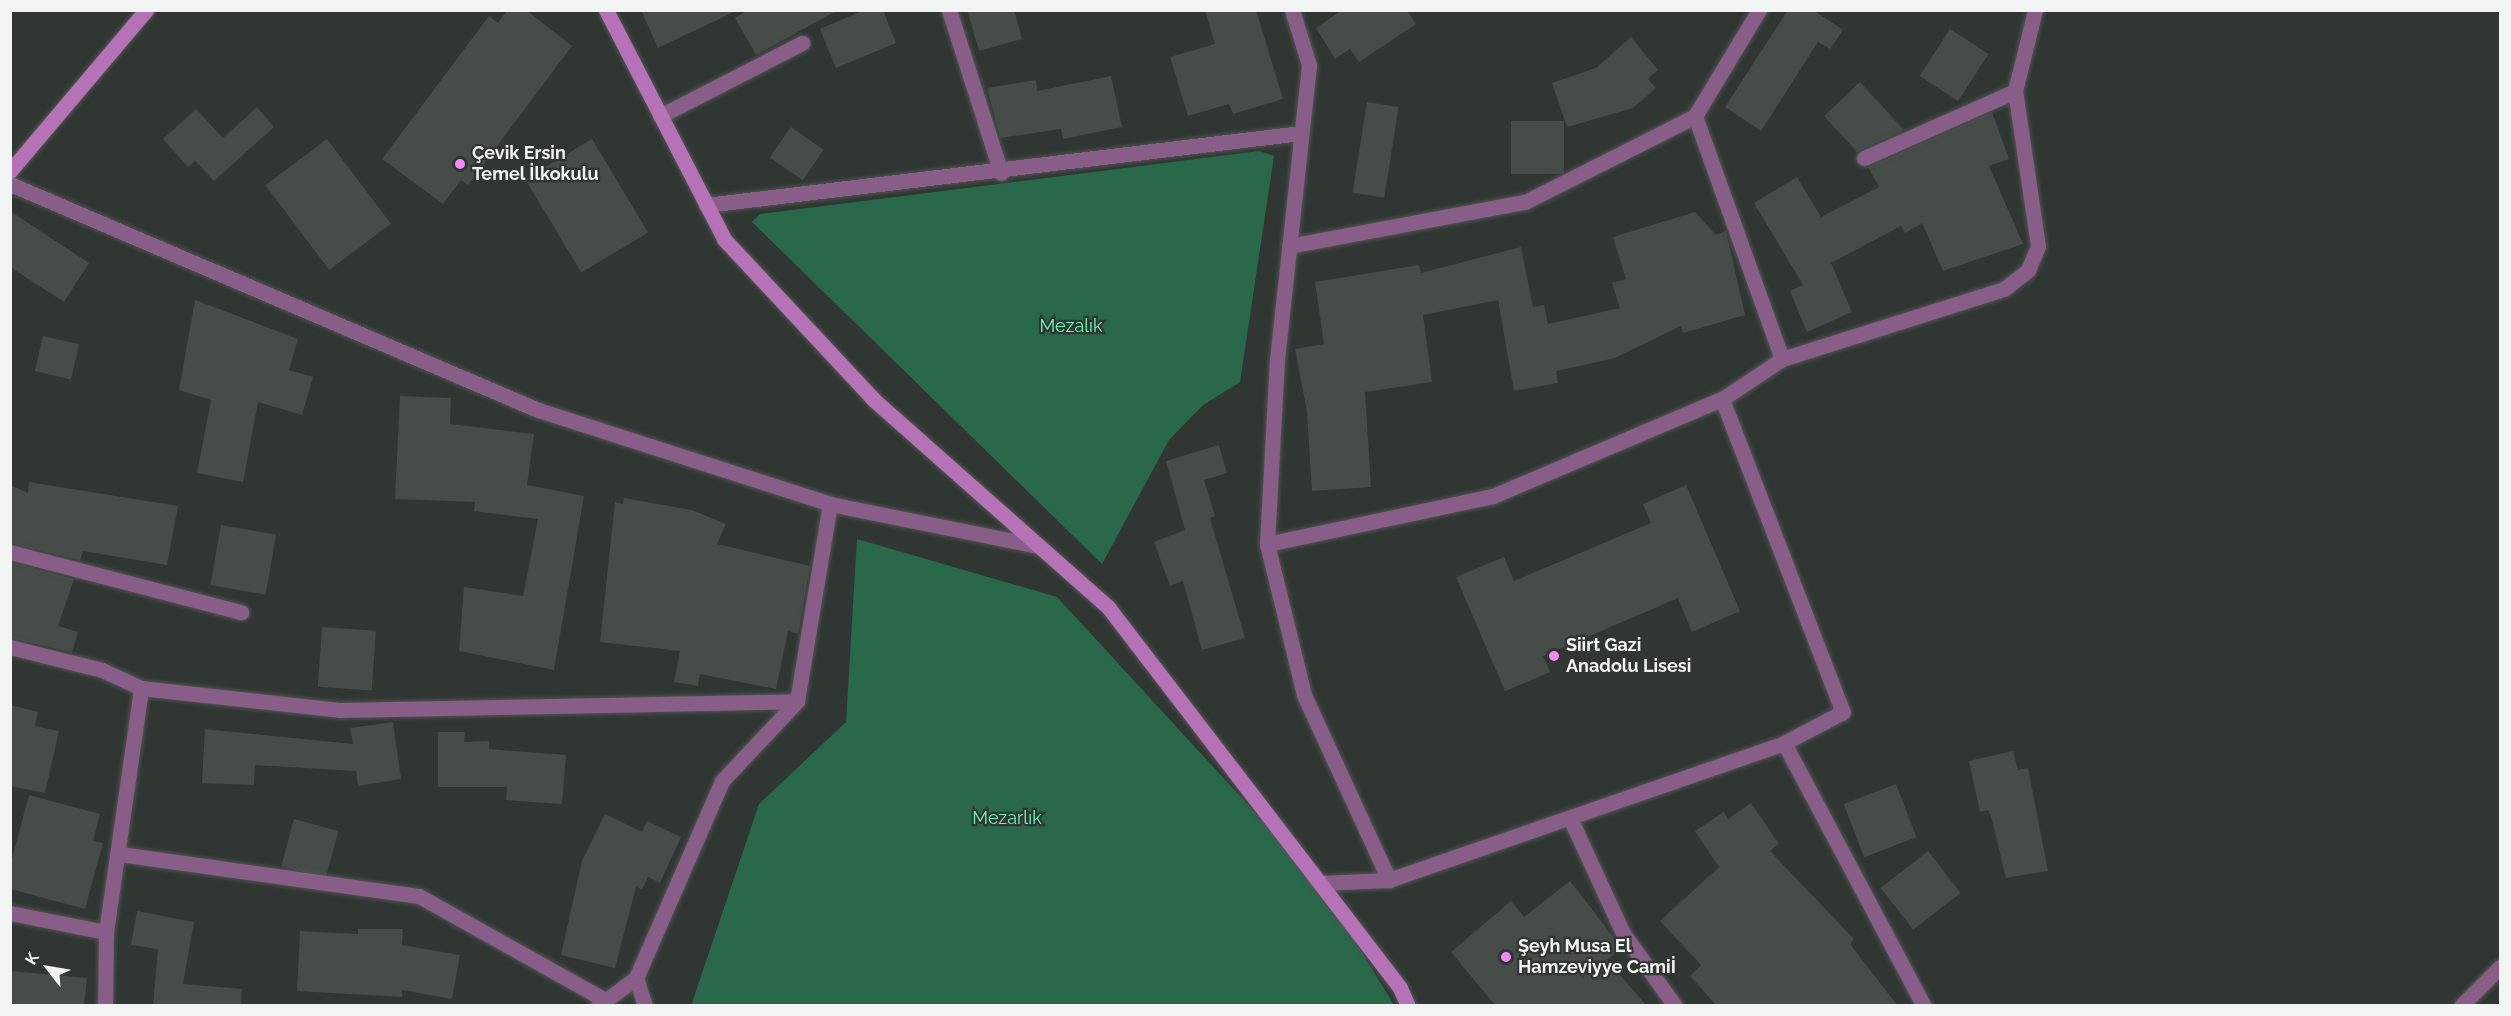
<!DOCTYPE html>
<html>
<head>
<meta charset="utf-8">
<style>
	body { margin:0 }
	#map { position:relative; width:2511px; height:1016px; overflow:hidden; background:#303632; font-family:Raleway,sans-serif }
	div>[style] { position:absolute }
	.green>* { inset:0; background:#2a684b }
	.building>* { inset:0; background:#464c48; transform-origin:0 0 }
	.roads { filter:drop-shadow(0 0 2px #4f5451) drop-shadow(0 0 2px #4f5451) }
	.street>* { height:15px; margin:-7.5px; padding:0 7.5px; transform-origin:7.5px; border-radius:7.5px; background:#885d88 }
	.secondary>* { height:15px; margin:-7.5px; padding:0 7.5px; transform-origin:7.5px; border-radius:7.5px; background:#b672b7 }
	.dots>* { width:16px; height:16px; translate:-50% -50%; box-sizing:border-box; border:3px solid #303632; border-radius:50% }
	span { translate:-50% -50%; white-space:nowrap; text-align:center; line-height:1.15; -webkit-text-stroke:4.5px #303632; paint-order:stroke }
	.poi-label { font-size:18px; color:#f0f4f2; font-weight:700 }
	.left { translate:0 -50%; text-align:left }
	.park-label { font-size:18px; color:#6cf9b8 }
	.frame { position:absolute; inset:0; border:12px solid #f0f4f2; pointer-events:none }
	.north { position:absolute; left:18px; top:938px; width:60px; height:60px; -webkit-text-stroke:4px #303632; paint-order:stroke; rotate:301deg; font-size:16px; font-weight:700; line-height:24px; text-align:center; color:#f0f4f2 }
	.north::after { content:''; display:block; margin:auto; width:21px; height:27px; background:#f0f4f2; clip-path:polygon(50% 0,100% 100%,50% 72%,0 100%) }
</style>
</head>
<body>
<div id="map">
	<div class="green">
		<div style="clip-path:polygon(1259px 151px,1274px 156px,1240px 382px,1203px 405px,1169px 440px,1102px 564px,752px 222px,760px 214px)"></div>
		<div style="clip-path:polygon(857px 539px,1057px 597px,1320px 883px,1394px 1005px,691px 1006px,759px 804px,846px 722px)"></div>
	</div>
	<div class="building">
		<div style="clip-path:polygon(507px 10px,526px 10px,572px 46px,468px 185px,461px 180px,443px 204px,382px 159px,489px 16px,498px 23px)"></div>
		<div style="clip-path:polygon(641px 10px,738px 10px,658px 48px)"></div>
		<div style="clip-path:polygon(748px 10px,838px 10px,756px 55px,735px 18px)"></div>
		<div style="clip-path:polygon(864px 10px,883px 10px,896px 43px,836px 68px,820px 29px)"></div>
		<div style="clip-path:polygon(967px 10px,1014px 10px,1022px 39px,979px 51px)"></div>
		<div style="clip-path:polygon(1205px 10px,1256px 10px,1283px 99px,1233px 114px,1229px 104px,1188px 116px,1170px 57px,1215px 44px)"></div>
		<div style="clip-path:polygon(1342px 10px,1407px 10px,1416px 24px,1359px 62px,1350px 49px,1335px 59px,1316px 28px)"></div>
		<div style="clip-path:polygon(1788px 10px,1813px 10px,1843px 30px,1830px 49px,1818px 42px,1761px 131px,1725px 107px)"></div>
		<div style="left:1950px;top:29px;width:46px;height:56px;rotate:33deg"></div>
		<div style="clip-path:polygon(1631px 37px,1658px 70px,1648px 79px,1656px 88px,1633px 108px,1567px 127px,1552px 83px,1596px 68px)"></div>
		<div style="clip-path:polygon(1111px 76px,1122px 127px,1063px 139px,1061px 129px,1000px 138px,987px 88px,1036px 80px,1037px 91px)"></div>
		<div style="clip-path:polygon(1860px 82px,1904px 130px,1857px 152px,1824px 116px)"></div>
		<div style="left:1367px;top:102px;width:32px;height:92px;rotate:9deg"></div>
		<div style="clip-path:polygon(257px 107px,274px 127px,214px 181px,195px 161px,188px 167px,163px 139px,196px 109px,223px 138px)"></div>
		<div style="clip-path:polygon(1992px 112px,2009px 159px,1989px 166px,2023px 244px,1943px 271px,1922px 223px,1905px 233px,1901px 226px,1831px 263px,1852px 312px,1807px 332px,1790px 291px,1803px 285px,1754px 203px,1797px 177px,1821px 217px,1879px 187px,1868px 167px)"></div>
		<div style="left:1511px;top:121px;width:53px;height:53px"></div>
		<div style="left:791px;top:127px;width:40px;height:37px;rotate:35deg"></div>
		<div style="left:327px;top:139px;width:106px;height:77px;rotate:53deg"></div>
		<div style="left:592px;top:139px;width:109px;height:78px;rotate:59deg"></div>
		<div style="clip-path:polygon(10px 211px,89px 263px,64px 302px,10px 267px)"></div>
		<div style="clip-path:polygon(1695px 212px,1716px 235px,1726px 231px,1745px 315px,1683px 333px,1681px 326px,1615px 358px,1556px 371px,1558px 383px,1514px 391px,1498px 300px,1423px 315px,1432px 382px,1365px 392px,1371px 487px,1312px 491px,1307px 412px,1295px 349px,1324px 344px,1315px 282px,1419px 265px,1421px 273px,1521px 247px,1533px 307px,1544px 305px,1548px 324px,1620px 308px,1612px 283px,1626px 279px,1613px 237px)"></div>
		<div style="clip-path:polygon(195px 300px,298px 339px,289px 370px,313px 377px,302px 415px,258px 402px,243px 482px,197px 473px,211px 400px,179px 390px)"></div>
		<div style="left:43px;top:336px;width:37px;height:36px;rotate:13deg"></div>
		<div style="clip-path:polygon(400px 396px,451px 398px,450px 424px,534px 434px,527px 485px,584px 496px,554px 670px,459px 651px,464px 587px,523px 596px,538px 519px,474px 511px,475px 502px,395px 499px)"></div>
		<div style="clip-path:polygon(1219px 445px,1227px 473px,1204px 480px,1215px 516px,1210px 518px,1245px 638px,1202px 650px,1183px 581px,1170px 586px,1154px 542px,1185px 530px,1166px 461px)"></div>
		<div style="clip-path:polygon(29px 482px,178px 506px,167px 565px,83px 551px,80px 560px,10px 543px,10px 485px,28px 493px)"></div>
		<div style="clip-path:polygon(1686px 485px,1740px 611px,1692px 632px,1678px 598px,1543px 656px,1550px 672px,1505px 691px,1456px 577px,1504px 557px,1514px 581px,1651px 523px,1643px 504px)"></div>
		<div style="clip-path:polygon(624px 498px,692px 510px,726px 524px,717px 544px,810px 566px,798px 634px,788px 631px,776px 689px,700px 674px,698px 686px,674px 682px,680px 651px,600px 642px,615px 502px,623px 504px)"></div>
		<div style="left:221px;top:525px;width:56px;height:61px;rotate:10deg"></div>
		<div style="clip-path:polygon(10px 562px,74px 579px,58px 626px,78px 632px,72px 652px,10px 638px)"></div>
		<div style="left:322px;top:627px;width:54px;height:60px;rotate:4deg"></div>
		<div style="clip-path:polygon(10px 705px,38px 712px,35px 726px,59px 731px,45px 793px,10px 786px)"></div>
		<div style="clip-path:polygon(393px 722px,401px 779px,358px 786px,356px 771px,255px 765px,254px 785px,202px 783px,205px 729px,353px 744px,350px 728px)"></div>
		<div style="clip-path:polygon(438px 732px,465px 732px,464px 742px,489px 741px,489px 749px,566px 755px,562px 804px,506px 800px,507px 787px,438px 787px)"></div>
		<div style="clip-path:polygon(2013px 751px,2018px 770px,2028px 768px,2048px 871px,2006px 878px,1991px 816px,1988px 810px,1980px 812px,1969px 761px)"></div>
		<div style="left:1896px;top:784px;width:57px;height:56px;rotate:69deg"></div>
		<div style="clip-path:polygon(29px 795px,100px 814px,93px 841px,103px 843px,85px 909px,10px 889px,10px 866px)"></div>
		<div style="clip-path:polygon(1751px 803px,1779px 844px,1770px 851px,1854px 939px,1850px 944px,1897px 1005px,1716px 1005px,1690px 976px,1701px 965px,1660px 921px,1719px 867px,1695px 831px,1724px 812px,1728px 819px)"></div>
		<div style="clip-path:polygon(605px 814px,642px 832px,647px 821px,681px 837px,660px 883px,648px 877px,642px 889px,636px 887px,615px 968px,561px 955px,582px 861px)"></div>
		<div style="left:294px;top:819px;width:46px;height:49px;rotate:15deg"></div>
		<div style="left:1928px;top:851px;width:53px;height:60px;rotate:52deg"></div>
		<div style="clip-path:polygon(1570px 881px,1622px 948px,1607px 960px,1646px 1005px,1495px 1005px,1451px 952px,1511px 901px,1524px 917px)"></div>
		<div style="clip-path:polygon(137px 911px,194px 922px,183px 984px,242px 989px,241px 1005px,153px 1005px,158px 949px,131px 945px)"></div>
		<div style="clip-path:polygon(358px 929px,403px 929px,402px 945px,460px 955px,452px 999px,402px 990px,402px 997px,297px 991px,300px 931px,358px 934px)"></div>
		<div style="clip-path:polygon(10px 971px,87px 978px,84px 1005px,10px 1005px)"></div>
	</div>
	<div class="roads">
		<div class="street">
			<div style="left:949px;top:10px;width:171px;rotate:72.3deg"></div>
			<div style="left:1292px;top:10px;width:58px;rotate:72.8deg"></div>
			<div style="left:1309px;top:65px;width:296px;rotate:96.2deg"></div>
			<div style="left:1277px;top:359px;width:185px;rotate:93.1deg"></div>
			<div style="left:1267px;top:544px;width:155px;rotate:76.2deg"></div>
			<div style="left:1304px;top:695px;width:204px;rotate:65.3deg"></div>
			<div style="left:660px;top:116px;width:160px;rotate:-27.2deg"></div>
			<div style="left:1695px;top:116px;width:258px;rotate:70.3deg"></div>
			<div style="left:1864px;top:158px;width:165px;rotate:-23.9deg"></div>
			<div style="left:10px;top:184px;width:574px;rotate:23.17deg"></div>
			<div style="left:538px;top:410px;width:307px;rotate:17.8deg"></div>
			<div style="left:706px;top:205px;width:599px;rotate:-6.9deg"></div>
			<div style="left:1289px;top:246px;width:240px;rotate:-10.6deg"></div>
			<div style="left:1525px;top:202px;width:191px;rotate:-26.8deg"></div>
			<div style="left:1695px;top:116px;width:124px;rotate:-58.9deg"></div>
			<div style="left:1722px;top:399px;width:336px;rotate:68.9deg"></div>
			<div style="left:1843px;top:712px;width:67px;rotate:152.3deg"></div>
			<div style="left:1784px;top:743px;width:298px;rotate:62deg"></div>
			<div style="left:1267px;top:544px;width:231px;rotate:-12deg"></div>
			<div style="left:1493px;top:496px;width:249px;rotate:-23deg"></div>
			<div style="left:1722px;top:399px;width:72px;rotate:-33.7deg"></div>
			<div style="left:1782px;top:359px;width:233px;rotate:-17.5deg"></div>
			<div style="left:2004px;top:289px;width:31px;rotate:-38deg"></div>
			<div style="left:2028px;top:270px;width:26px;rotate:-67deg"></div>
			<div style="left:2038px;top:246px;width:157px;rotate:-98.4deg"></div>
			<div style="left:2015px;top:91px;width:83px;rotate:-76.1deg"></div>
			<div style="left:10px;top:552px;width:239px;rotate:14.6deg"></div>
			<div style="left:10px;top:647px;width:95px;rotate:14deg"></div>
			<div style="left:102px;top:670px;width:43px;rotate:24.8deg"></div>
			<div style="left:141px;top:688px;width:199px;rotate:6.3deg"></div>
			<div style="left:339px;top:710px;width:458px;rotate:-1.1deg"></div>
			<div style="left:1570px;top:818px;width:127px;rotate:65.3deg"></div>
			<div style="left:1623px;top:933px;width:90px;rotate:54.5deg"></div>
			<div style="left:120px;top:854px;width:302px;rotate:8deg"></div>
			<div style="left:419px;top:896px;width:211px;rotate:29.2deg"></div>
			<div style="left:1320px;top:883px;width:69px;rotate:-2.5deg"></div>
			<div style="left:1389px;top:880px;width:418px;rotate:-19.1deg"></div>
			<div style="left:10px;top:913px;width:98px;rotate:11.2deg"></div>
			<div style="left:636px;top:978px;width:29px;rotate:72deg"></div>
			<div style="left:105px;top:1006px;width:74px;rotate:-89.2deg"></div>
			<div style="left:106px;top:932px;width:246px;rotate:-81.8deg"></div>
			<div style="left:598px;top:1006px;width:47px;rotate:-36.4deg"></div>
			<div style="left:636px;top:978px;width:215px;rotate:-66.4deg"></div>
			<div style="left:722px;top:781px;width:110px;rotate:-46.8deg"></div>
			<div style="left:797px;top:701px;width:200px;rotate:-80.5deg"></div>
			<div style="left:830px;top:504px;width:213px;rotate:11.4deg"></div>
			<div style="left:2461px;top:1006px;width:55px;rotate:-45deg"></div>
		</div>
		<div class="secondary">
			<div style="left:606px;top:10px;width:258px;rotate:62.7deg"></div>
			<div style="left:724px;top:239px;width:219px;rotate:47deg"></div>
			<div style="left:873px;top:399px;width:314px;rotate:41.5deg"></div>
			<div style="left:1108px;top:607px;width:480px;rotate:52.5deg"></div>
			<div style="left:1400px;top:988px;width:20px;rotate:66deg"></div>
			<div style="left:10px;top:171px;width:211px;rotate:-49.8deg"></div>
		</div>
	</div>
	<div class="dots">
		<div style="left:460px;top:164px;background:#f28af3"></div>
		<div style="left:1554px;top:656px;background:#f28af3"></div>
		<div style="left:1506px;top:957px;background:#f28af3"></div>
	</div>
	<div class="poi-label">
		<span class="left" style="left:472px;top:164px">Çevik Ersin<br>Temel İlkokulu</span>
		<span class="left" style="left:1566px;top:656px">Siirt Gazi<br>Anadolu Lisesi</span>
		<span class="left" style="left:1518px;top:957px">Şeyh Musa El<br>Hamzeviyye Camiİ</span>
	</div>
	<div class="park-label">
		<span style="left:1071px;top:326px">Mezalık</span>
		<span style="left:1007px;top:818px">Mezarlık</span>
	</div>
	<div class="frame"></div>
	<div class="north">K</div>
</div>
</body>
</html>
